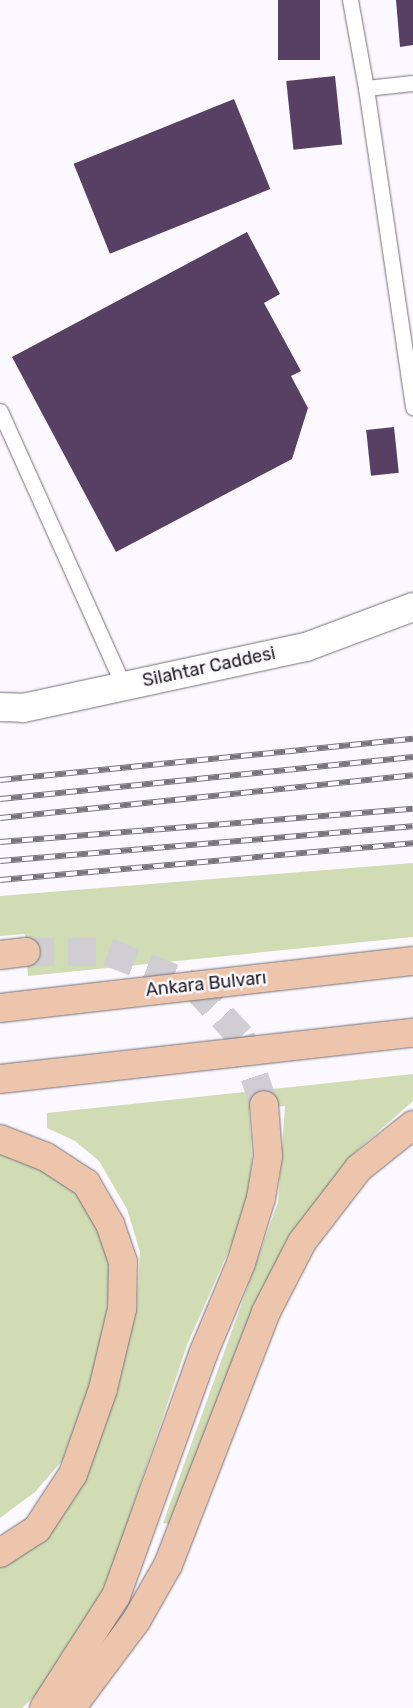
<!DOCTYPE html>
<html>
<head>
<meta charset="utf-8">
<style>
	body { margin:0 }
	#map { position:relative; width:413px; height:1708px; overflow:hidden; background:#fcf8ff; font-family:Rubik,sans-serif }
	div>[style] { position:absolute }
	.green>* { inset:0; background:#d2dcb4 }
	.building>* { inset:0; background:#584065; transform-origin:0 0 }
	.primary-tunnel>* { height:28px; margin-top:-14px; transform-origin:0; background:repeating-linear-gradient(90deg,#d0cdd3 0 28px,transparent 0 42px) }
	.roads { filter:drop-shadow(0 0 1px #747177) drop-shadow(0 0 1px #747177) }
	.lane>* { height:15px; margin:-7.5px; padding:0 7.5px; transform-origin:7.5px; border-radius:7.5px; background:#fff }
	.secondary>* { height:28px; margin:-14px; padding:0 14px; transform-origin:14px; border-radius:14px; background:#fff }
	.primary>* { height:28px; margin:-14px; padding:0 14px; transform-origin:14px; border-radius:14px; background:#edc5ac }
	.rail>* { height:5.5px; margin-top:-2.75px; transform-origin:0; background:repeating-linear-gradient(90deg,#fcf8ff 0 11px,#79767b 0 22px); box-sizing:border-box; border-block:1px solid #79767b }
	span { translate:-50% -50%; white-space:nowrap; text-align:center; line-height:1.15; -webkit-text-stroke:5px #fcf8ff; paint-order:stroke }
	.street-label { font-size:18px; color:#222023 }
</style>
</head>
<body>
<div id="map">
	<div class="green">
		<div style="clip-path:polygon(413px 863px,413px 937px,28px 976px,25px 934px,0 936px,0 896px)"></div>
		<div style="clip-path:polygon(413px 1074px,413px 1101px,355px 1152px,326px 1190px,172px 1524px,163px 1523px,278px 1202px,285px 1106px,249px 1109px,252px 1159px,245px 1214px,187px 1345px,110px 1575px,79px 1638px,41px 1690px,22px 1708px,0 1708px,0 1559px,30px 1547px,122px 1367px,137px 1307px,140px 1252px,127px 1209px,99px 1161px,75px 1141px,47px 1128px,47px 1113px)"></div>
		<div style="clip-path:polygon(0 1155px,49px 1166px,82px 1197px,108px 1243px,109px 1300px,91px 1383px,62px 1461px,35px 1492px,0 1518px)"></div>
	</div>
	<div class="building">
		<div style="left:278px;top:0;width:42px;height:60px"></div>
		<div style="clip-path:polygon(396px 0,413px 0,413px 45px,400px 47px)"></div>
		<div style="left:335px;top:76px;width:69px;height:49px;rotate:84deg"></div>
		<div style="left:234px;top:99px;width:97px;height:173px;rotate:68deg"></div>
		<div style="clip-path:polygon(247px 232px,280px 294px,264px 303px,301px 371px,291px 376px,308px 408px,292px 459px,116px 552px,12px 357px)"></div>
		<div style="left:394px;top:427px;width:46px;height:28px;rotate:84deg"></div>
	</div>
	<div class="primary-tunnel">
		<div style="left:26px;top:952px;width:82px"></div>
		<div style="left:108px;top:952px;width:92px;rotate:21.6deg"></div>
		<div style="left:194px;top:986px;width:69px;rotate:47.3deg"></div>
		<div style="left:241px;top:1037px;width:72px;rotate:71.3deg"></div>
	</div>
	<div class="roads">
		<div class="lane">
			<div style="left:350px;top:0;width:89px;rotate:79.7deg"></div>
			<div style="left:366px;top:88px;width:323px;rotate:81.6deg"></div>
			<div style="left:366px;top:88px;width:47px;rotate:-6.1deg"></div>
			<div style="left:0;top:411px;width:300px;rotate:65.8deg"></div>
		</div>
		<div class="secondary">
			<div style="left:0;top:707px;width:23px;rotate:2deg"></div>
			<div style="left:23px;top:708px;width:289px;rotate:-12.2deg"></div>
			<div style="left:306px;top:647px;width:114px;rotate:-20.5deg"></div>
		</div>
		<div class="primary">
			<div style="left:0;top:955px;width:26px;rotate:-7deg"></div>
			<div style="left:0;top:1008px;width:416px;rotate:-6.5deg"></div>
			<div style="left:0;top:1079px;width:416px;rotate:-6.4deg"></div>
			<div style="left:0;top:1139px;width:49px;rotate:21.4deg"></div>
			<div style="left:46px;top:1157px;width:48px;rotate:33deg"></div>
			<div style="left:86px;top:1183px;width:48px;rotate:59.7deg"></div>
			<div style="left:110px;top:1224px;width:40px;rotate:71.1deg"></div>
			<div style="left:123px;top:1262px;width:47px;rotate:91.2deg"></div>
			<div style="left:122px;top:1309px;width:82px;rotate:103.4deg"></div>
			<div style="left:103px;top:1389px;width:90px;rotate:109.4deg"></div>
			<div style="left:73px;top:1474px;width:66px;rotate:123.2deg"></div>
			<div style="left:37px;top:1529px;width:44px;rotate:147deg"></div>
			<div style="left:44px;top:1708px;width:133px;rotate:-57.3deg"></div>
			<div style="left:116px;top:1596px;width:257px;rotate:-70.2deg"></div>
			<div style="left:203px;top:1354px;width:99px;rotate:-67.3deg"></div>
			<div style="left:241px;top:1263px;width:68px;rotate:-72.9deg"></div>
			<div style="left:261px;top:1198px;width:43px;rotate:-80.5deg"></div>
			<div style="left:268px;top:1156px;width:51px;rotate:-94.5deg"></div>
			<div style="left:71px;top:1708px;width:109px;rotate:-53.2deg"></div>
			<div style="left:136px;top:1621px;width:64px;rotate:-60.3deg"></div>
			<div style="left:168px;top:1565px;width:271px;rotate:-68.8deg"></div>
			<div style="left:266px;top:1312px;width:79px;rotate:-62.8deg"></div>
			<div style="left:302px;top:1242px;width:93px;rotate:-52.4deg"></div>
			<div style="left:359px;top:1168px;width:69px;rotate:-38.5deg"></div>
		</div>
	</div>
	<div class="rail">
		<div style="left:0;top:780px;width:415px;rotate:-5.7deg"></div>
		<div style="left:0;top:799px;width:415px;rotate:-5.8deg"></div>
		<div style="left:0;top:818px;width:415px;rotate:-5.9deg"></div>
		<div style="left:0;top:842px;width:414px;rotate:-4.6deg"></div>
		<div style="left:0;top:861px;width:414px;rotate:-4.8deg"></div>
		<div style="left:0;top:880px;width:415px;rotate:-5.1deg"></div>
	</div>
	<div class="street-label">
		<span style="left:209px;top:667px;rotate:-12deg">Silahtar Caddesi</span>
		<span style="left:206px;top:984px;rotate:-6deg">Ankara Bulvarı</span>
	</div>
</div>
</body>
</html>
